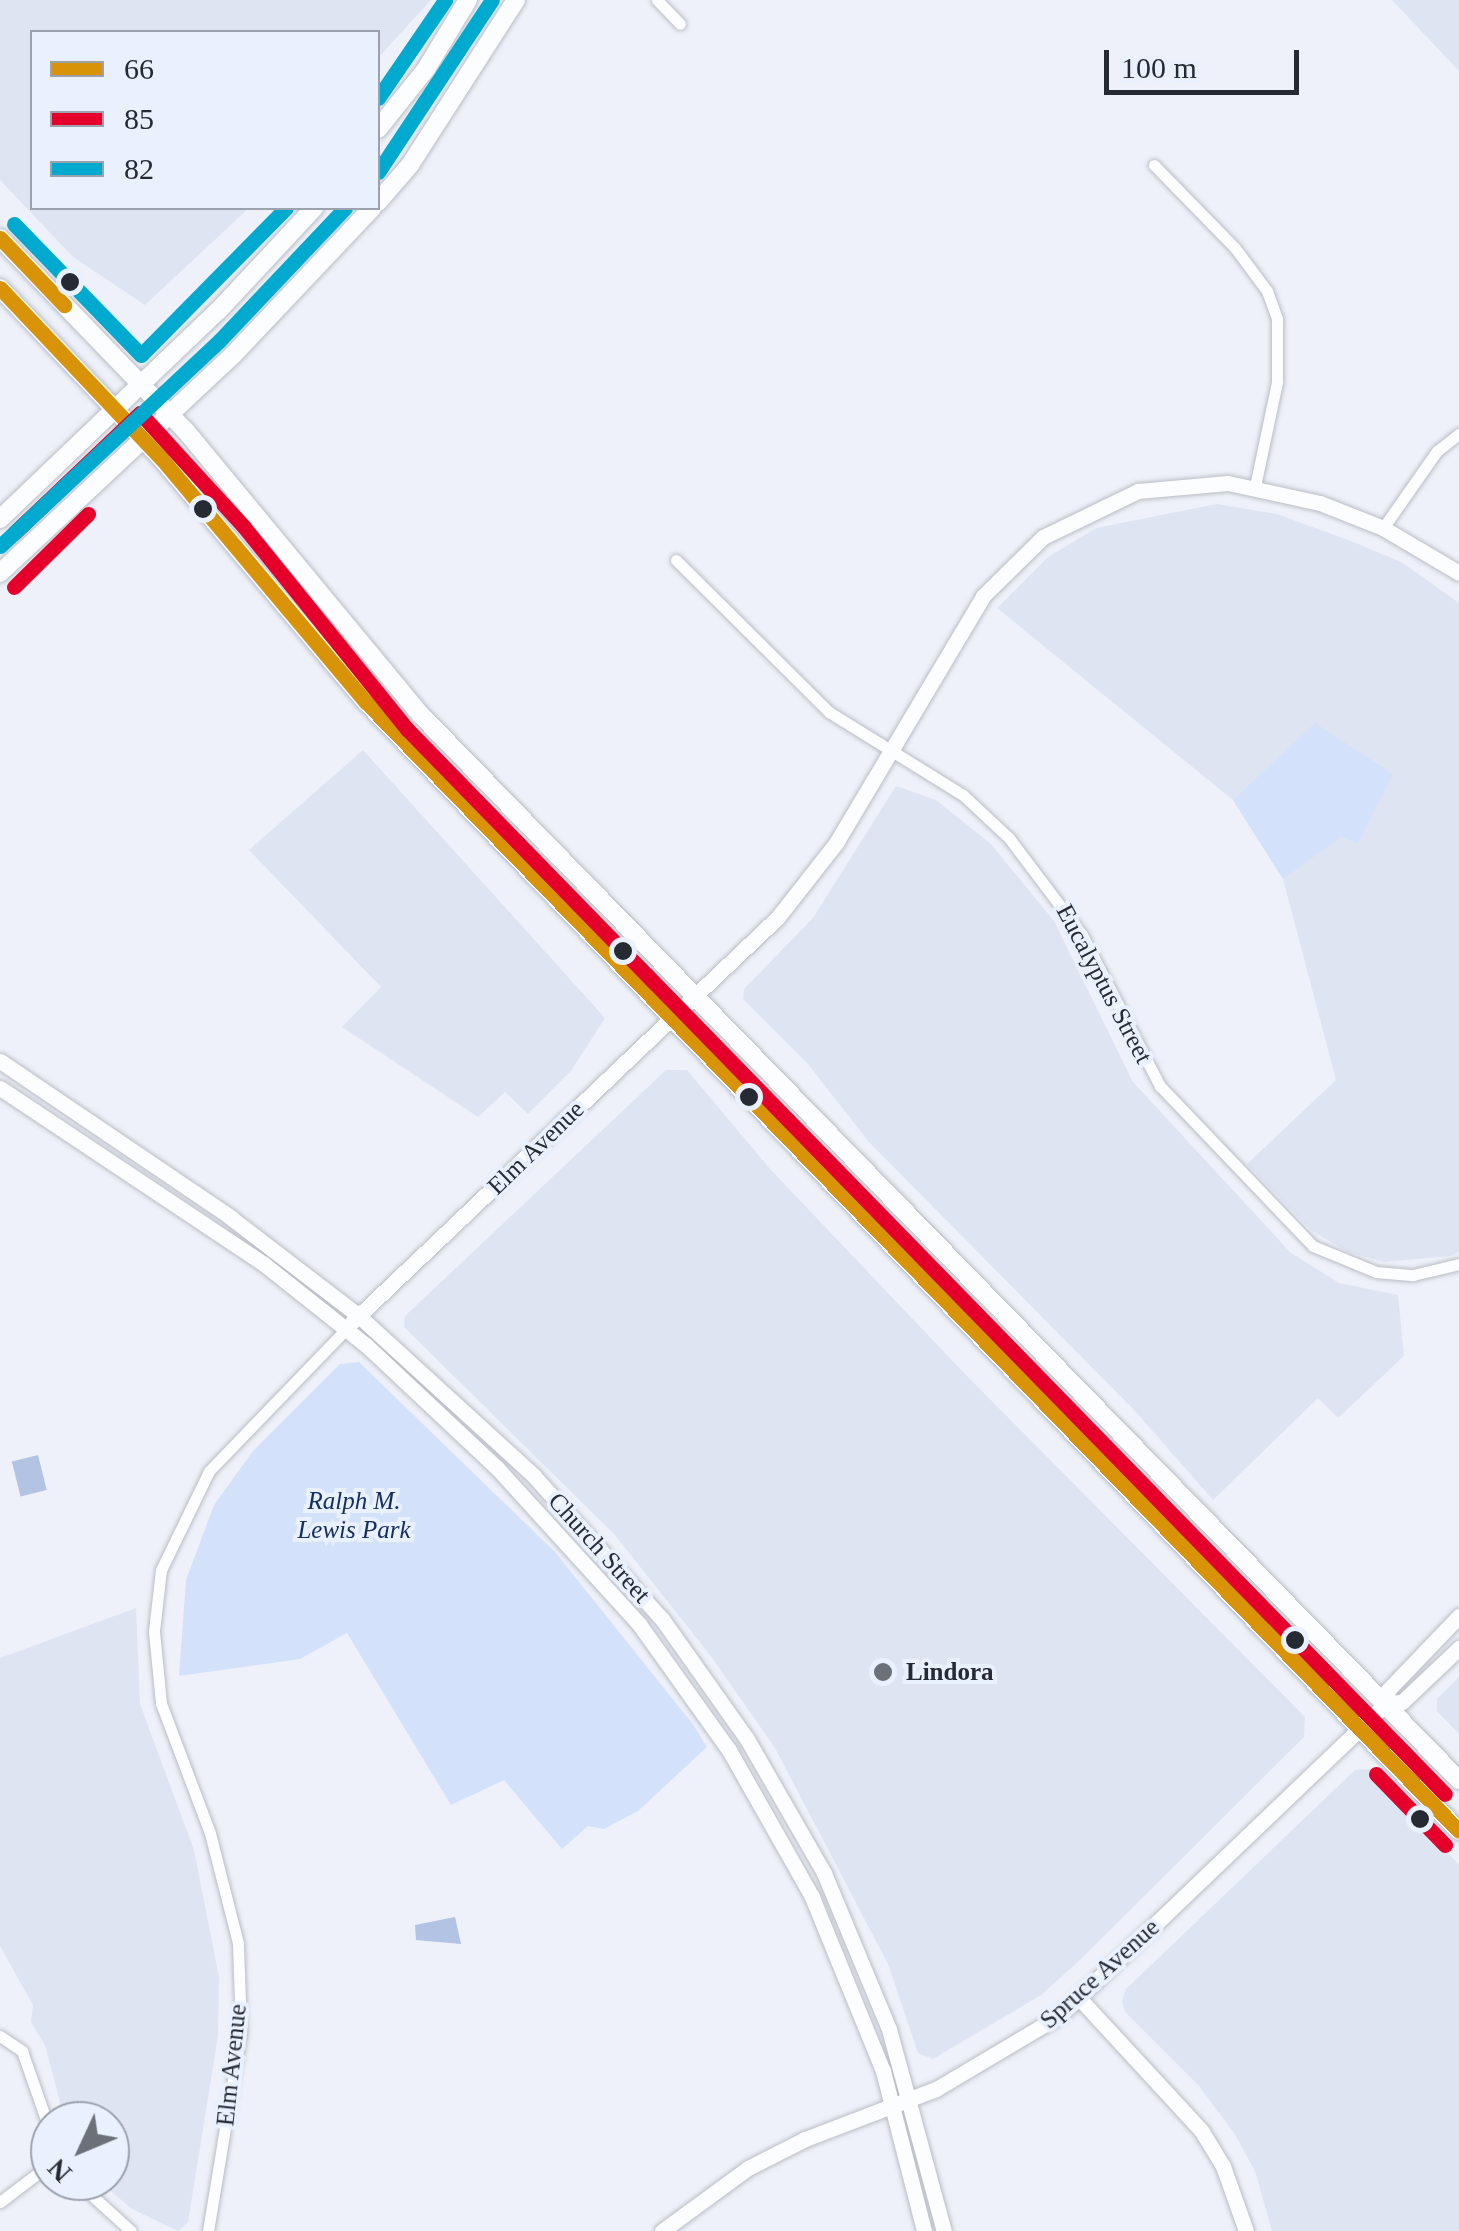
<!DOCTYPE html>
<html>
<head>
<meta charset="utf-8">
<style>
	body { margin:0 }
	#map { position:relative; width:1459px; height:2231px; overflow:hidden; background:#eef1f9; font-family:"Times New Roman",serif }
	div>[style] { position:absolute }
	.built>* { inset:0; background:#dee4f2 }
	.green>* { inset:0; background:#d4e1fb }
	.water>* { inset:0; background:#b2c3e4; transform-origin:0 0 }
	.roads { filter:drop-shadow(0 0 2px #b9bdc5) drop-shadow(0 0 2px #b9bdc5) }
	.street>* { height:11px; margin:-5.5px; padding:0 5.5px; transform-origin:5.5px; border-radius:5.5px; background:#fcfdfe }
	.secondary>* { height:15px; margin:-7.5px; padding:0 7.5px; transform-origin:7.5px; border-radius:7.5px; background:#fcfdfe }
	.primary>* { height:18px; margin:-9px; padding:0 9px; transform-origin:9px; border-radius:9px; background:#fcfdfe }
	.bus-1>* { height:15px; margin:-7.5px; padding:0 7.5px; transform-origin:7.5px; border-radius:7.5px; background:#d89308 }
	.bus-2>* { height:15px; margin:-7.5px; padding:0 7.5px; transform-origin:7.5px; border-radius:7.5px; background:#e4002b }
	.bus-3>* { height:15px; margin:-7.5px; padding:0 7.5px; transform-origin:7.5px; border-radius:7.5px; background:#00a9ce }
	.dots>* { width:28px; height:28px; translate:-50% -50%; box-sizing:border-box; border:5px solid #e9f0fe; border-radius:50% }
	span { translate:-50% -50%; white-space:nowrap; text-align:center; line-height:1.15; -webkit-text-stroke:8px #e9f0fe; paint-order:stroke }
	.street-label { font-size:25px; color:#262a33 }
	.park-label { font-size:25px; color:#172e63; font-style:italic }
	.poi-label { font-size:25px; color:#262a33; font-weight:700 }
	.left { translate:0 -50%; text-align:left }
	.legend { position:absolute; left:30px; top:30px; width:350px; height:180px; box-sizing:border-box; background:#e9f0fe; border:2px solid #9ba1ad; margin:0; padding:12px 18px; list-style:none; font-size:30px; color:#262a33 }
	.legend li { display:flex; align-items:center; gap:20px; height:50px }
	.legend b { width:50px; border:2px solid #9ba1ad }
	.north { position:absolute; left:30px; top:2101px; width:100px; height:100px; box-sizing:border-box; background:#e9f0fe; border:2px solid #9ba1ad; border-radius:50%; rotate:226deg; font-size:28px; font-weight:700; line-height:40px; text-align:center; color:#262a33 }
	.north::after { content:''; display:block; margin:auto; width:35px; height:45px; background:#6c7078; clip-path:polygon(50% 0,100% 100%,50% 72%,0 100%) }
	.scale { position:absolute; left:1104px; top:50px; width:195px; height:45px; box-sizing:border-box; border:5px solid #262a33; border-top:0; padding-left:12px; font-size:30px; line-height:35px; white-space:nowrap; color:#262a33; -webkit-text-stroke:8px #e9f0fe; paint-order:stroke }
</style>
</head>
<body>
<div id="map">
	<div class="built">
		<div style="clip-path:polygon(0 0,431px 0,378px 58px,378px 32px,32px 32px,32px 208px,249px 208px,145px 305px,73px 257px,0 180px)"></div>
		<div style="clip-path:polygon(1392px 0,1459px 0,1459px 71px)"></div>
		<div style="clip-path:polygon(1217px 504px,1277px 514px,1356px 543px,1403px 563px,1459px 603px,1459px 1252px,1450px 1256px,1384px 1262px,1348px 1252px,1311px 1230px,1247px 1164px,1336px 1080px,1283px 879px,1233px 800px,997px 608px,1048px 557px,1096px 528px)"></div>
		<div style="clip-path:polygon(363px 750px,605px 1018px,571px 1071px,528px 1114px,505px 1092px,478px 1117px,342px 1027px,381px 987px,249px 850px)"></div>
		<div style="clip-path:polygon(896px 786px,936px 800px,991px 844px,1054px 921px,1133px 1082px,1290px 1252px,1339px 1283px,1398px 1295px,1404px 1356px,1338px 1418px,1318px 1398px,1213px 1500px,1136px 1412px,868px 1141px,808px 1064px,743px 999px,744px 989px,813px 918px)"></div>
		<div style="clip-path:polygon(666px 1070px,687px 1070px,771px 1170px,964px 1373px,1305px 1717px,1304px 1737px,1079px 1961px,1041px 1995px,933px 2059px,918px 2053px,888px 1964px,775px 1748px,710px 1655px,615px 1535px,404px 1327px,405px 1316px)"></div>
		<div style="clip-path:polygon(136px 1608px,140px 1704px,194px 1850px,219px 1977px,218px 2036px,188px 2222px,178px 2231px,132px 2209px,99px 2181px,110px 2181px,110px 2121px,65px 2121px,45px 2045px,31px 2022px,33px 2005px,0 1946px,0 1658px)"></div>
		<div style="clip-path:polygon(1459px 1677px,1459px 1734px,1437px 1711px,1437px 1699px)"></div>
		<div style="clip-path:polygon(1370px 1769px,1459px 1865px,1459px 2231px,1272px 2231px,1255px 2171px,1234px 2133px,1199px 2086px,1125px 2012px,1122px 2001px,1126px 1989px,1355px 1770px)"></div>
	</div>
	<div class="green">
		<div style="clip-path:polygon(1315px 723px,1393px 774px,1358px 843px,1341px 837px,1283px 879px,1233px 800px)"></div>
		<div style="clip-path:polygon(359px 1362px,555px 1552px,692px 1723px,707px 1747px,638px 1811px,604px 1829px,588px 1826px,562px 1849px,504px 1780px,451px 1805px,347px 1633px,300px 1659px,179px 1676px,186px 1580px,214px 1505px,253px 1451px,340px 1364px)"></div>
	</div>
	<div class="water">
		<div style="left:38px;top:1455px;width:36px;height:27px;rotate:76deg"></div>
		<div style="clip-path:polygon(455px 1917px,461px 1944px,416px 1940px,415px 1925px)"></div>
	</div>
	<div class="roads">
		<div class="street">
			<div style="left:657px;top:0;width:33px;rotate:46deg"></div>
			<div style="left:1154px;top:165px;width:116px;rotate:45.7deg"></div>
			<div style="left:1235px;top:248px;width:54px;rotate:53.3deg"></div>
			<div style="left:1267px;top:291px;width:30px;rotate:70deg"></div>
			<div style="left:1277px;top:319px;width:63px;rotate:90deg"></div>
			<div style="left:1277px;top:382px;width:106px;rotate:101.9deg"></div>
			<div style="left:1383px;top:528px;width:94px;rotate:-55deg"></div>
			<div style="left:1437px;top:451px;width:28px;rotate:-38deg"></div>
			<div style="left:676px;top:560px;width:216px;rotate:44.8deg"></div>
			<div style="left:829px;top:712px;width:158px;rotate:31.8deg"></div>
			<div style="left:963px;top:795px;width:63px;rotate:43.1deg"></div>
			<div style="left:1009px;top:838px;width:121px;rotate:53deg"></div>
			<div style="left:1082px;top:935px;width:170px;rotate:62.7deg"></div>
			<div style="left:1160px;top:1086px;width:221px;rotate:46.3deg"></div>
			<div style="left:1313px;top:1246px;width:68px;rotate:22.4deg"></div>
			<div style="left:1376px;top:1272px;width:37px;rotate:5deg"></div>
			<div style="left:1413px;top:1275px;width:47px;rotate:-13.4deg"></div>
			<div style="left:0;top:2036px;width:27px;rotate:34deg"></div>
			<div style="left:22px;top:2051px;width:85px;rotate:70.7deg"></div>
			<div style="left:76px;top:2181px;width:74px;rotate:42.3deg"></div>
			<div style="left:0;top:2202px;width:63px;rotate:-37.2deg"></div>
			<div style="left:208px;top:2231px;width:203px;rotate:-80.6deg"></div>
			<div style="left:241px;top:2031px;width:88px;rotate:-92deg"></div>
			<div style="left:238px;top:1943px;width:114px;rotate:-104.3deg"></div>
			<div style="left:210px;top:1833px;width:139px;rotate:-110.7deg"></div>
			<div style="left:161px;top:1703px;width:72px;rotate:-95.6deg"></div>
			<div style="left:154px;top:1631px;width:61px;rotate:-83.5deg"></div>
			<div style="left:161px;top:1570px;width:110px;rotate:-64.1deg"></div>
			<div style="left:209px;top:1471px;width:197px;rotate:-46deg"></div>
		</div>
		<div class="secondary">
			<div style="left:0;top:1061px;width:278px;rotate:34.1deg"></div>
			<div style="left:230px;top:1217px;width:163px;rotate:37.5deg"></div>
			<div style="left:359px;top:1316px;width:237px;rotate:42.4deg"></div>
			<div style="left:534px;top:1476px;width:192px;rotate:48.2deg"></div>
			<div style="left:662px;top:1619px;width:147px;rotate:54.7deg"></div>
			<div style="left:747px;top:1739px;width:155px;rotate:60.1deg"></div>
			<div style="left:824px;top:1873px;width:169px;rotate:67.4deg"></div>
			<div style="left:889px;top:2029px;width:209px;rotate:74.8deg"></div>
			<div style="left:0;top:1088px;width:317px;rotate:33.7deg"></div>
			<div style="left:264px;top:1264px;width:130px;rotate:38.5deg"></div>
			<div style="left:366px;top:1345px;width:181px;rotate:43.2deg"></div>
			<div style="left:498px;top:1469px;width:210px;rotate:47.7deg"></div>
			<div style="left:639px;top:1624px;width:155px;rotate:54.5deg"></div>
			<div style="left:729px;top:1750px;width:169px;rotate:60.5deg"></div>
			<div style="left:812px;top:1897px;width:188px;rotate:67.8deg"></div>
			<div style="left:883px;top:2071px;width:165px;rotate:75.6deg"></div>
			<div style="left:352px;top:1322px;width:588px;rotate:-43.55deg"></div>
			<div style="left:778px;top:917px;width:94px;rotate:-51.9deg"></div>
			<div style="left:836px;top:843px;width:287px;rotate:-59.2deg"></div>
			<div style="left:983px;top:596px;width:84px;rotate:-44.5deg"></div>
			<div style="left:1043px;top:537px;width:106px;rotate:-25.8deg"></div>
			<div style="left:1138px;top:491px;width:90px;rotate:-5.1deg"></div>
			<div style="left:1228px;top:483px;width:94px;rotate:12.3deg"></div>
			<div style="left:1320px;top:503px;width:68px;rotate:21.6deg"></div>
			<div style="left:1383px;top:528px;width:88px;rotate:30.6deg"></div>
			<div style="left:1386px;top:1703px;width:16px;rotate:-4deg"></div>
			<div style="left:1402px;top:1702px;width:79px;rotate:-43.5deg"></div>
			<div style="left:1080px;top:1999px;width:178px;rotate:47.3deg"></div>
			<div style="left:1201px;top:2130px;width:42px;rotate:58.6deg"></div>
			<div style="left:1223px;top:2166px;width:69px;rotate:70.5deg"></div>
			<div style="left:662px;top:2231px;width:107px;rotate:-36.2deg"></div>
			<div style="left:748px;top:2168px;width:64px;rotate:-27deg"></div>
			<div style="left:805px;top:2139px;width:140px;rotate:-20.9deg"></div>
			<div style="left:936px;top:2089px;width:143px;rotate:-30.7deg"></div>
			<div style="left:1059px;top:2016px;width:453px;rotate:-43.7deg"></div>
			<div style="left:1386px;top:1703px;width:13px;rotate:-81deg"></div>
			<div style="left:1388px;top:1690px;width:103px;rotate:-46.2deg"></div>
		</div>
		<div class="primary">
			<div style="left:378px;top:129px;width:77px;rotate:-51.3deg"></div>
			<div style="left:426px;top:69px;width:81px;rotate:-58.7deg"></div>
			<div style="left:378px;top:202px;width:49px;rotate:-49.1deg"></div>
			<div style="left:410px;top:165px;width:196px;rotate:-57.3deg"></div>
			<div style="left:0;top:238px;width:267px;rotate:46.1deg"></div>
			<div style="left:185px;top:430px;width:370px;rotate:50.4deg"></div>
			<div style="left:421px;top:715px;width:1487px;rotate:45.74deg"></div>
			<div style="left:0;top:288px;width:234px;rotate:46.6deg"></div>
			<div style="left:161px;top:458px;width:319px;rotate:50deg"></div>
			<div style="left:366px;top:702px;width:1571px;rotate:45.93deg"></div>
			<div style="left:0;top:519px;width:301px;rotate:-43.7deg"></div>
			<div style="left:218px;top:311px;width:141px;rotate:-47deg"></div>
			<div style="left:0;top:573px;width:320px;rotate:-43.1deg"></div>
			<div style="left:234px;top:354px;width:201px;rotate:-46.6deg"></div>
		</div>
	</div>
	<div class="bus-1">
		<div style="left:0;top:238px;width:93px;rotate:46.3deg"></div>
		<div style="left:0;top:288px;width:234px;rotate:46.6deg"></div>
		<div style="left:161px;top:458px;width:319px;rotate:50deg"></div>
		<div style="left:366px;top:702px;width:1571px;rotate:45.93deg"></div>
	</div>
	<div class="bus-2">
		<div style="left:14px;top:533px;width:174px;rotate:-43.6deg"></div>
		<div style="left:140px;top:413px;width:154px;rotate:47.6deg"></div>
		<div style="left:244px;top:527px;width:260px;rotate:51.1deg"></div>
		<div style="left:407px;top:729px;width:1487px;rotate:45.74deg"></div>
		<div style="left:14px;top:587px;width:104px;rotate:-44.6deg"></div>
		<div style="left:1376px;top:1774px;width:99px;rotate:45.8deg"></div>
	</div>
	<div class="bus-3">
		<div style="left:378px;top:98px;width:119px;rotate:-55.6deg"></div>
		<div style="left:378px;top:172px;width:206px;rotate:-56.5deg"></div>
		<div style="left:14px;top:224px;width:182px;rotate:45.9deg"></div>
		<div style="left:141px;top:355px;width:206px;rotate:-45.4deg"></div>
		<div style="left:0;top:546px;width:301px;rotate:-43.1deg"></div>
		<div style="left:220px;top:340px;width:182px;rotate:-46.6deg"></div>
	</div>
	<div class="dots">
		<div style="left:70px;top:282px;background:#262a33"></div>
		<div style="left:203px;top:509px;background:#262a33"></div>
		<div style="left:623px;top:951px;background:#262a33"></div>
		<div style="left:749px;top:1097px;background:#262a33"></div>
		<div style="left:1295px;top:1640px;background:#262a33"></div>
		<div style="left:883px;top:1672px;background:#6c7078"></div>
		<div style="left:1420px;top:1819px;background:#262a33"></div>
	</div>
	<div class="street-label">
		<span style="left:1104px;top:984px;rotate:62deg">Eucalyptus Street</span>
		<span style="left:536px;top:1148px;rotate:-44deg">Elm Avenue</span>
		<span style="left:599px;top:1548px;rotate:48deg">Church Street</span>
		<span style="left:1100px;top:1974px;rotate:-42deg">Spruce Avenue</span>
		<span style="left:232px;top:2065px;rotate:-84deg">Elm Avenue</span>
	</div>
	<div class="park-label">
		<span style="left:354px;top:1516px">Ralph M.<br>Lewis Park</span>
	</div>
	<div class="poi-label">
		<span class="left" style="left:906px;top:1672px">Lindora</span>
	</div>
	<ul class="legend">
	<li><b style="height:12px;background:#d89308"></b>66</li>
	<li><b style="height:12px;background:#e4002b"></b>85</li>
	<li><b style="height:12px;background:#00a9ce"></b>82</li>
	</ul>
	<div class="north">N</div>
	<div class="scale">100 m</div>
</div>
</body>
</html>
